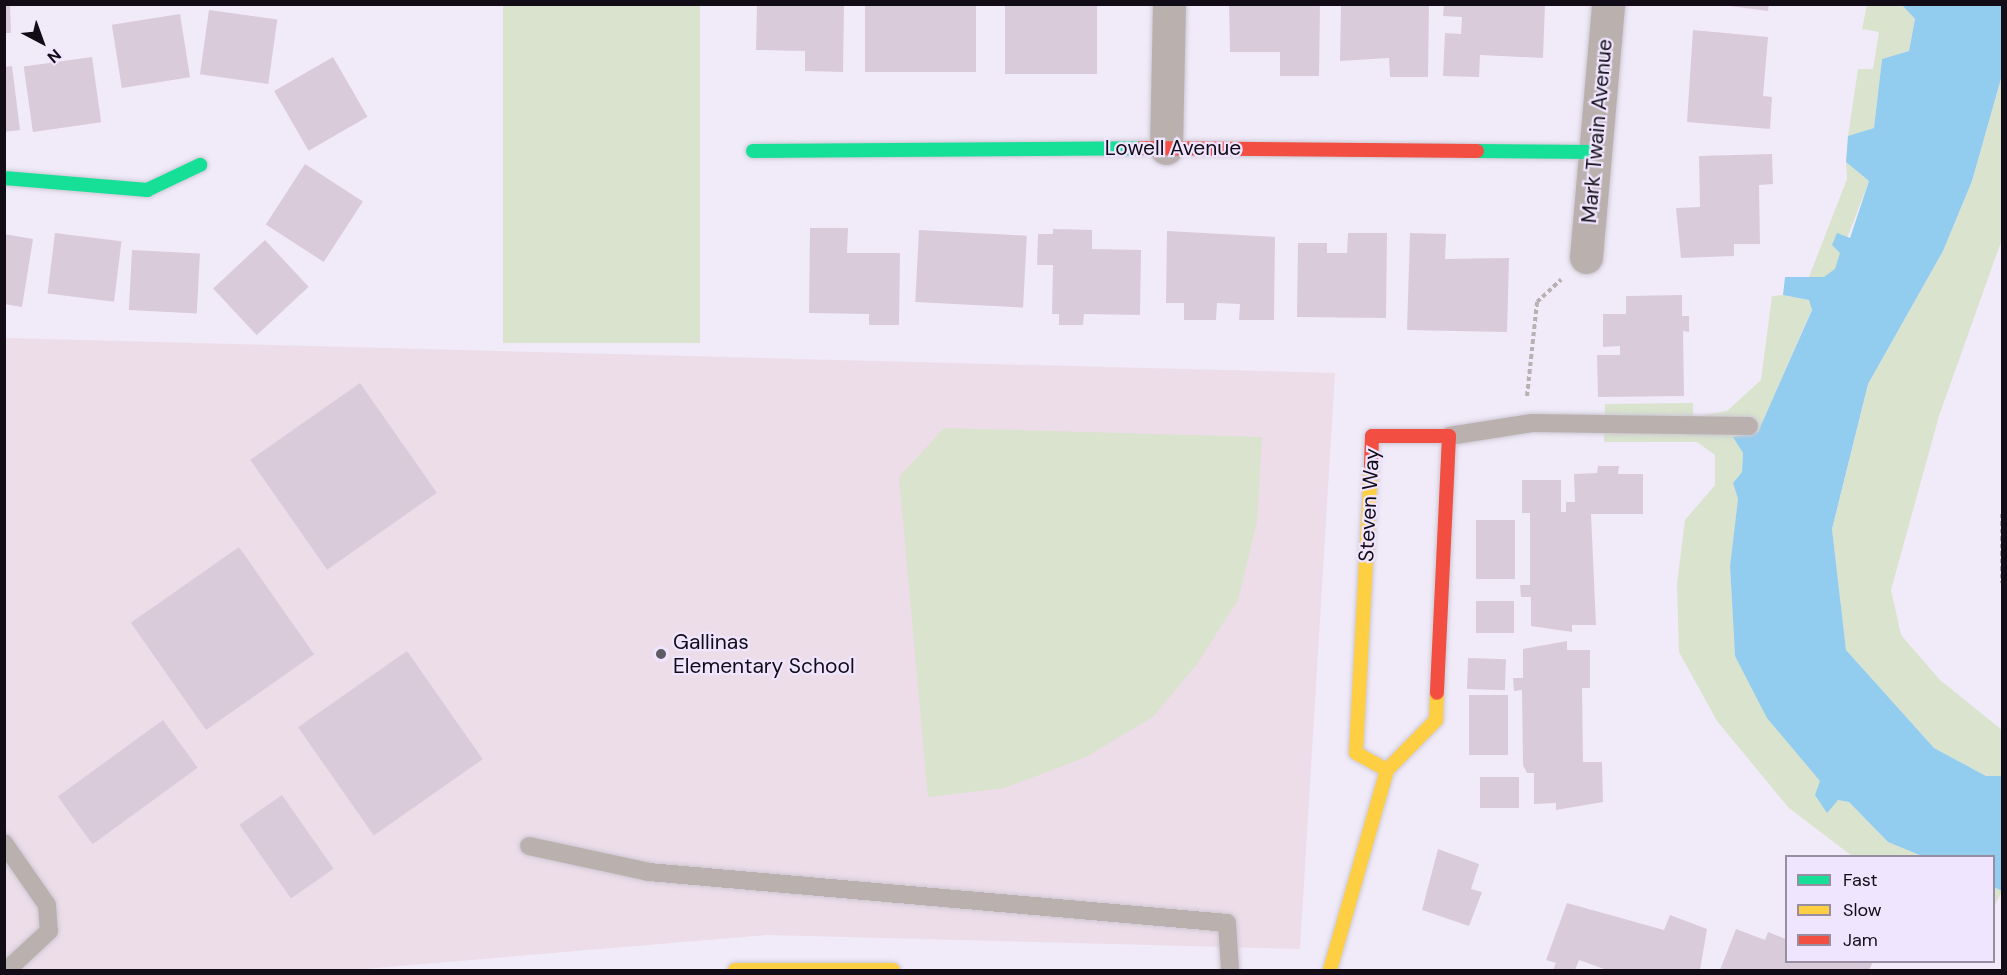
<!DOCTYPE html>
<html>
<head>
<meta charset="utf-8">
<style>
	body { margin:0 }
	#map { position:relative; width:2007px; height:975px; overflow:hidden; background:#f1ebf9; font-family:"DM Sans",sans-serif }
	div>[style] { position:absolute }
	.education>* { inset:0; background:#eddde9 }
	.green>* { inset:0; background:#d9e3cd; transform-origin:0 0 }
	.water>* { inset:0; background:#92ccee }
	.building>* { inset:0; background:#dacbdb; transform-origin:0 0 }
	.path>* { height:4px; margin-top:-2px; transform-origin:0; background:repeating-linear-gradient(90deg,#b8b1b3 0 4.5px,transparent 0 7.5px) }
	.roads { filter:drop-shadow(0 0 2px #cdc8d4) drop-shadow(0 0 2px #cdc8d4) }
	.lane>* { height:18px; margin:-9px; padding:0 9px; transform-origin:9px; border-radius:9px; background:#bab1af }
	.street>* { height:33px; margin:-16.5px; padding:0 16.5px; transform-origin:16.5px; border-radius:16.5px; background:#bab1af }
	.fast>* { height:14px; margin:-7px; padding:0 7px; transform-origin:7px; border-radius:7px; background:#16e098 }
	.slow>* { height:14px; margin:-7px; padding:0 7px; transform-origin:7px; border-radius:7px; background:#ffcf43 }
	.jam>* { height:14px; margin:-7px; padding:0 7px; transform-origin:7px; border-radius:7px; background:#f24e42 }
	.dots>* { width:16px; height:16px; translate:-50% -50%; box-sizing:border-box; border:3px solid #f0e5ff; border-radius:50% }
	span { translate:-50% -50%; white-space:nowrap; text-align:center; line-height:1.15; -webkit-text-stroke:4.5px #f0e5ff; paint-order:stroke }
	.street-label { font-size:21px; color:#110c16 }
	.poi-label { font-size:21px; color:#110c16 }
	.left { translate:0 -50%; text-align:left }
	.frame { position:absolute; inset:0; border:6px solid #110c16; pointer-events:none }
	.legend { position:absolute; left:1785px; top:855px; width:210px; height:108px; box-sizing:border-box; background:#f0e5ff; border:2px solid #978ea2; margin:0; padding:8px 10px; list-style:none; font-size:18px; color:#110c16 }
	.legend li { display:flex; align-items:center; gap:12px; height:30px }
	.legend b { width:30px; border:2px solid #978ea2 }
	.north { position:absolute; left:12px; top:12px; width:60px; height:60px; -webkit-text-stroke:4px #f0e5ff; paint-order:stroke; rotate:139deg; font-size:16px; font-weight:700; line-height:24px; text-align:center; color:#110c16 }
	.north::after { content:''; display:block; margin:auto; width:21px; height:27px; background:#110c16; clip-path:polygon(50% 0,100% 100%,50% 72%,0 100%) }
</style>
</head>
<body>
<div id="map">
	<div class="education">
		<div style="clip-path:polygon(5px 338px,1335px 373px,1300px 949px,766px 935px,352px 970px,5px 970px)"></div>
	</div>
	<div class="green">
		<div style="left:503px;top:5px;width:197px;height:338px"></div>
		<div style="clip-path:polygon(1867px 5px,1902px 5px,1915px 19px,1909px 51px,1882px 59px,1874px 128px,1848px 136px,1858px 69px,1873px 69px,1879px 32px,1862px 29px)"></div>
		<div style="clip-path:polygon(2002px 75px,2002px 239px,1939px 416px,1891px 590px,1901px 635px,1940px 680px,2002px 730px,2002px 776px,1986px 776px,1934px 748px,1846px 650px,1832px 529px,1868px 384px,1943px 251px,1972px 181px)"></div>
		<div style="clip-path:polygon(1846px 162px,1869px 181px,1835px 270px,1824px 278px,1809px 277px,1847px 179px)"></div>
		<div style="clip-path:polygon(1783px 295px,1809px 300px,1812px 309px,1758px 432px,1734px 437px,1743px 453px,1742px 472px,1733px 483px,1738px 499px,1730px 566px,1735px 656px,1838px 800px,1849px 802px,1888px 842px,1922px 856px,1852px 856px,1789px 808px,1717px 721px,1679px 652px,1677px 584px,1685px 520px,1715px 485px,1715px 455px,1697px 442px,1604px 442px,1605px 404px,1693px 403px,1693px 417px,1727px 411px,1761px 380px,1772px 296px)"></div>
		<div style="clip-path:polygon(944px 428px,1262px 437px,1257px 522px,1238px 600px,1197px 664px,1153px 717px,1086px 757px,1005px 788px,928px 797px,899px 477px)"></div>
		<div style="left:1994px;top:887px;width:9px;height:55px;rotate:27deg"></div>
	</div>
	<div class="water">
		<div style="clip-path:polygon(1902px 5px,2002px 5px,2002px 75px,1972px 181px,1943px 251px,1868px 384px,1832px 529px,1846px 650px,1934px 748px,1986px 776px,2002px 776px,2002px 891px,1994px 887px,1994px 856px,1922px 856px,1888px 842px,1849px 802px,1838px 800px,1827px 813px,1815px 795px,1820px 781px,1767px 718px,1735px 656px,1730px 566px,1738px 499px,1733px 483px,1742px 472px,1743px 453px,1733px 437px,1758px 432px,1812px 310px,1809px 300px,1783px 295px,1785px 277px,1824px 277px,1835px 269px,1840px 253px,1832px 245px,1837px 233px,1850px 238px,1869px 181px,1846px 162px,1848px 136px,1874px 128px,1882px 59px,1909px 51px,1915px 19px)"></div>
	</div>
	<div class="building">
		<div style="clip-path:polygon(4px 4px,10px 4px,11px 33px,4px 33px)"></div>
		<div style="left:865px;top:4px;width:111px;height:68px"></div>
		<div style="left:1005px;top:4px;width:92px;height:70px"></div>
		<div style="clip-path:polygon(1229px 4px,1320px 4px,1319px 76px,1280px 76px,1280px 52px,1230px 52px)"></div>
		<div style="clip-path:polygon(1341px 4px,1429px 4px,1428px 77px,1390px 77px,1389px 58px,1340px 61px)"></div>
		<div style="clip-path:polygon(1444px 4px,1545px 4px,1543px 58px,1480px 55px,1479px 77px,1443px 76px,1445px 33px,1461px 34px,1462px 17px,1443px 16px)"></div>
		<div style="clip-path:polygon(1714px 4px,1769px 4px,1768px 11px)"></div>
		<div style="clip-path:polygon(757px 5px,844px 5px,843px 72px,805px 71px,805px 51px,756px 50px)"></div>
		<div style="left:209px;top:10px;width:69px;height:65px;rotate:8deg"></div>
		<div style="left:180px;top:14px;width:64px;height:69px;rotate:81deg"></div>
		<div style="clip-path:polygon(1693px 30px,1768px 37px,1763px 96px,1772px 97px,1770px 129px,1687px 122px)"></div>
		<div style="left:92px;top:57px;width:66px;height:69px;rotate:82deg"></div>
		<div style="left:333px;top:57px;width:69px;height:68px;rotate:60deg"></div>
		<div style="clip-path:polygon(12px 66px,20px 130px,4px 132px,4px 67px)"></div>
		<div style="clip-path:polygon(1772px 154px,1773px 184px,1759px 185px,1760px 244px,1734px 244px,1734px 256px,1681px 258px,1676px 208px,1700px 207px,1699px 156px)"></div>
		<div style="left:305px;top:164px;width:69px;height:72px;rotate:33deg"></div>
		<div style="clip-path:polygon(810px 228px,848px 228px,847px 253px,900px 253px,899px 325px,869px 325px,869px 314px,809px 313px)"></div>
		<div style="clip-path:polygon(1053px 229px,1092px 230px,1092px 249px,1141px 250px,1140px 315px,1084px 314px,1083px 325px,1059px 325px,1059px 314px,1052px 314px,1053px 265px,1037px 265px,1038px 234px,1053px 234px)"></div>
		<div style="left:919px;top:230px;width:108px;height:72px;rotate:3deg"></div>
		<div style="clip-path:polygon(1167px 231px,1275px 237px,1274px 320px,1239px 320px,1240px 304px,1217px 303px,1216px 320px,1184px 320px,1184px 303px,1166px 303px)"></div>
		<div style="left:55px;top:233px;width:67px;height:61px;rotate:7deg"></div>
		<div style="clip-path:polygon(1348px 233px,1387px 233px,1386px 318px,1297px 317px,1298px 243px,1327px 243px,1327px 253px,1347px 253px)"></div>
		<div style="clip-path:polygon(1410px 233px,1446px 234px,1445px 259px,1509px 258px,1507px 332px,1407px 330px)"></div>
		<div style="clip-path:polygon(4px 234px,33px 239px,22px 307px,4px 304px)"></div>
		<div style="left:265px;top:240px;width:64px;height:71px;rotate:47deg"></div>
		<div style="left:132px;top:250px;width:68px;height:60px;rotate:3deg"></div>
		<div style="clip-path:polygon(1682px 295px,1682px 316px,1689px 316px,1689px 332px,1683px 331px,1684px 396px,1598px 397px,1597px 355px,1620px 355px,1620px 346px,1603px 347px,1603px 314px,1626px 314px,1626px 296px)"></div>
		<div style="left:360px;top:383px;width:134px;height:134px;rotate:55deg"></div>
		<div style="clip-path:polygon(1598px 466px,1619px 466px,1618px 474px,1643px 474px,1643px 514px,1591px 514px,1596px 625px,1572px 625px,1572px 632px,1531px 626px,1531px 597px,1521px 597px,1520px 585px,1530px 585px,1530px 513px,1522px 513px,1522px 480px,1561px 480px,1561px 512px,1566px 512px,1566px 502px,1575px 502px,1574px 474px,1597px 473px)"></div>
		<div style="left:1476px;top:520px;width:39px;height:59px"></div>
		<div style="left:239px;top:547px;width:131px;height:132px;rotate:55deg"></div>
		<div style="left:1476px;top:601px;width:38px;height:32px"></div>
		<div style="clip-path:polygon(1567px 641px,1567px 650px,1590px 650px,1590px 688px,1582px 688px,1583px 762px,1602px 762px,1603px 802px,1556px 810px,1556px 803px,1534px 804px,1534px 773px,1527px 773px,1523px 765px,1522px 690px,1514px 691px,1513px 678px,1523px 678px,1523px 649px)"></div>
		<div style="left:407px;top:651px;width:132px;height:133px;rotate:55deg"></div>
		<div style="left:1468px;top:658px;width:38px;height:31px;rotate:2deg"></div>
		<div style="left:1469px;top:695px;width:39px;height:60px"></div>
		<div style="left:163px;top:720px;width:59px;height:130px;rotate:54deg"></div>
		<div style="left:1480px;top:777px;width:39px;height:31px"></div>
		<div style="left:282px;top:795px;width:90px;height:52px;rotate:55deg"></div>
		<div style="clip-path:polygon(1438px 849px,1479px 864px,1471px 889px,1482px 892px,1469px 926px,1422px 910px)"></div>
		<div style="clip-path:polygon(1567px 903px,1664px 930px,1670px 915px,1707px 929px,1700px 970px,1607px 970px,1579px 960px,1575px 970px,1553px 970px,1556px 963px,1546px 960px)"></div>
		<div style="clip-path:polygon(1736px 929px,1765px 940px,1768px 932px,1786px 939px,1786px 962px,1873px 962px,1869px 970px,1720px 970px)"></div>
	</div>
	<div class="path">
		<div style="left:1527px;top:396px;width:95px;rotate:-83.9deg"></div>
		<div style="left:1537px;top:302px;width:33px;rotate:-43deg"></div>
		<div style="left:2002px;top:514px;width:69px;rotate:90deg"></div>
	</div>
	<div class="roads">
		<div class="lane">
			<div style="left:1449px;top:436px;width:84px;rotate:-8.9deg"></div>
			<div style="left:1532px;top:423px;width:217px;rotate:0.8deg"></div>
			<div style="left:4px;top:843px;width:75px;rotate:55.3deg"></div>
			<div style="left:47px;top:905px;width:26px;rotate:86deg"></div>
			<div style="left:49px;top:931px;width:57px;rotate:137.1deg"></div>
			<div style="left:529px;top:846px;width:123px;rotate:12.2deg"></div>
			<div style="left:649px;top:872px;width:580px;rotate:5.04deg"></div>
			<div style="left:1227px;top:923px;width:47px;rotate:86.3deg"></div>
		</div>
		<div class="street">
			<div style="left:1166px;top:148px;width:144px;rotate:-88.8deg"></div>
			<div style="left:1586px;top:257px;width:254px;rotate:-85deg"></div>
		</div>
		<div class="fast">
			<div style="left:753px;top:151px;width:388px;rotate:-0.4deg"></div>
			<div style="left:1477px;top:151px;width:116px;rotate:0.5deg"></div>
			<div style="left:4px;top:178px;width:144px;rotate:4.8deg"></div>
			<div style="left:147px;top:190px;width:59px;rotate:-25.3deg"></div>
		</div>
		<div class="slow">
			<div style="left:1371px;top:465px;width:288px;rotate:93deg"></div>
			<div style="left:1356px;top:753px;width:35px;rotate:29deg"></div>
			<div style="left:735px;top:970px;width:158px"></div>
			<div style="left:1330px;top:970px;width:208px;rotate:-74.1deg"></div>
			<div style="left:1387px;top:770px;width:70px;rotate:-45.6deg"></div>
			<div style="left:1436px;top:720px;width:27px;rotate:-88deg"></div>
		</div>
		<div class="jam">
			<div style="left:1141px;top:148px;width:336px;rotate:0.5deg"></div>
			<div style="left:1371px;top:465px;width:29px;rotate:-88deg"></div>
			<div style="left:1372px;top:436px;width:77px"></div>
			<div style="left:1449px;top:436px;width:257px;rotate:92.7deg"></div>
		</div>
	</div>
	<div class="dots">
		<div style="left:661px;top:654px;background:#5f5a65"></div>
	</div>
	<div class="street-label">
		<span style="left:1597px;top:131px;rotate:-85deg">Mark Twain Avenue</span>
		<span style="left:1173px;top:148px">Lowell Avenue</span>
		<span style="left:1369px;top:505px;rotate:-87deg">Steven Way</span>
	</div>
	<div class="poi-label">
		<span class="left" style="left:673px;top:654px">Gallinas<br>Elementary School</span>
	</div>
	<div class="frame"></div>
	<ul class="legend">
	<li><b style="height:8px;background:#16e098"></b>Fast</li>
	<li><b style="height:8px;background:#ffcf43"></b>Slow</li>
	<li><b style="height:8px;background:#f24e42"></b>Jam</li>
	</ul>
	<div class="north">N</div>
</div>
</body>
</html>
